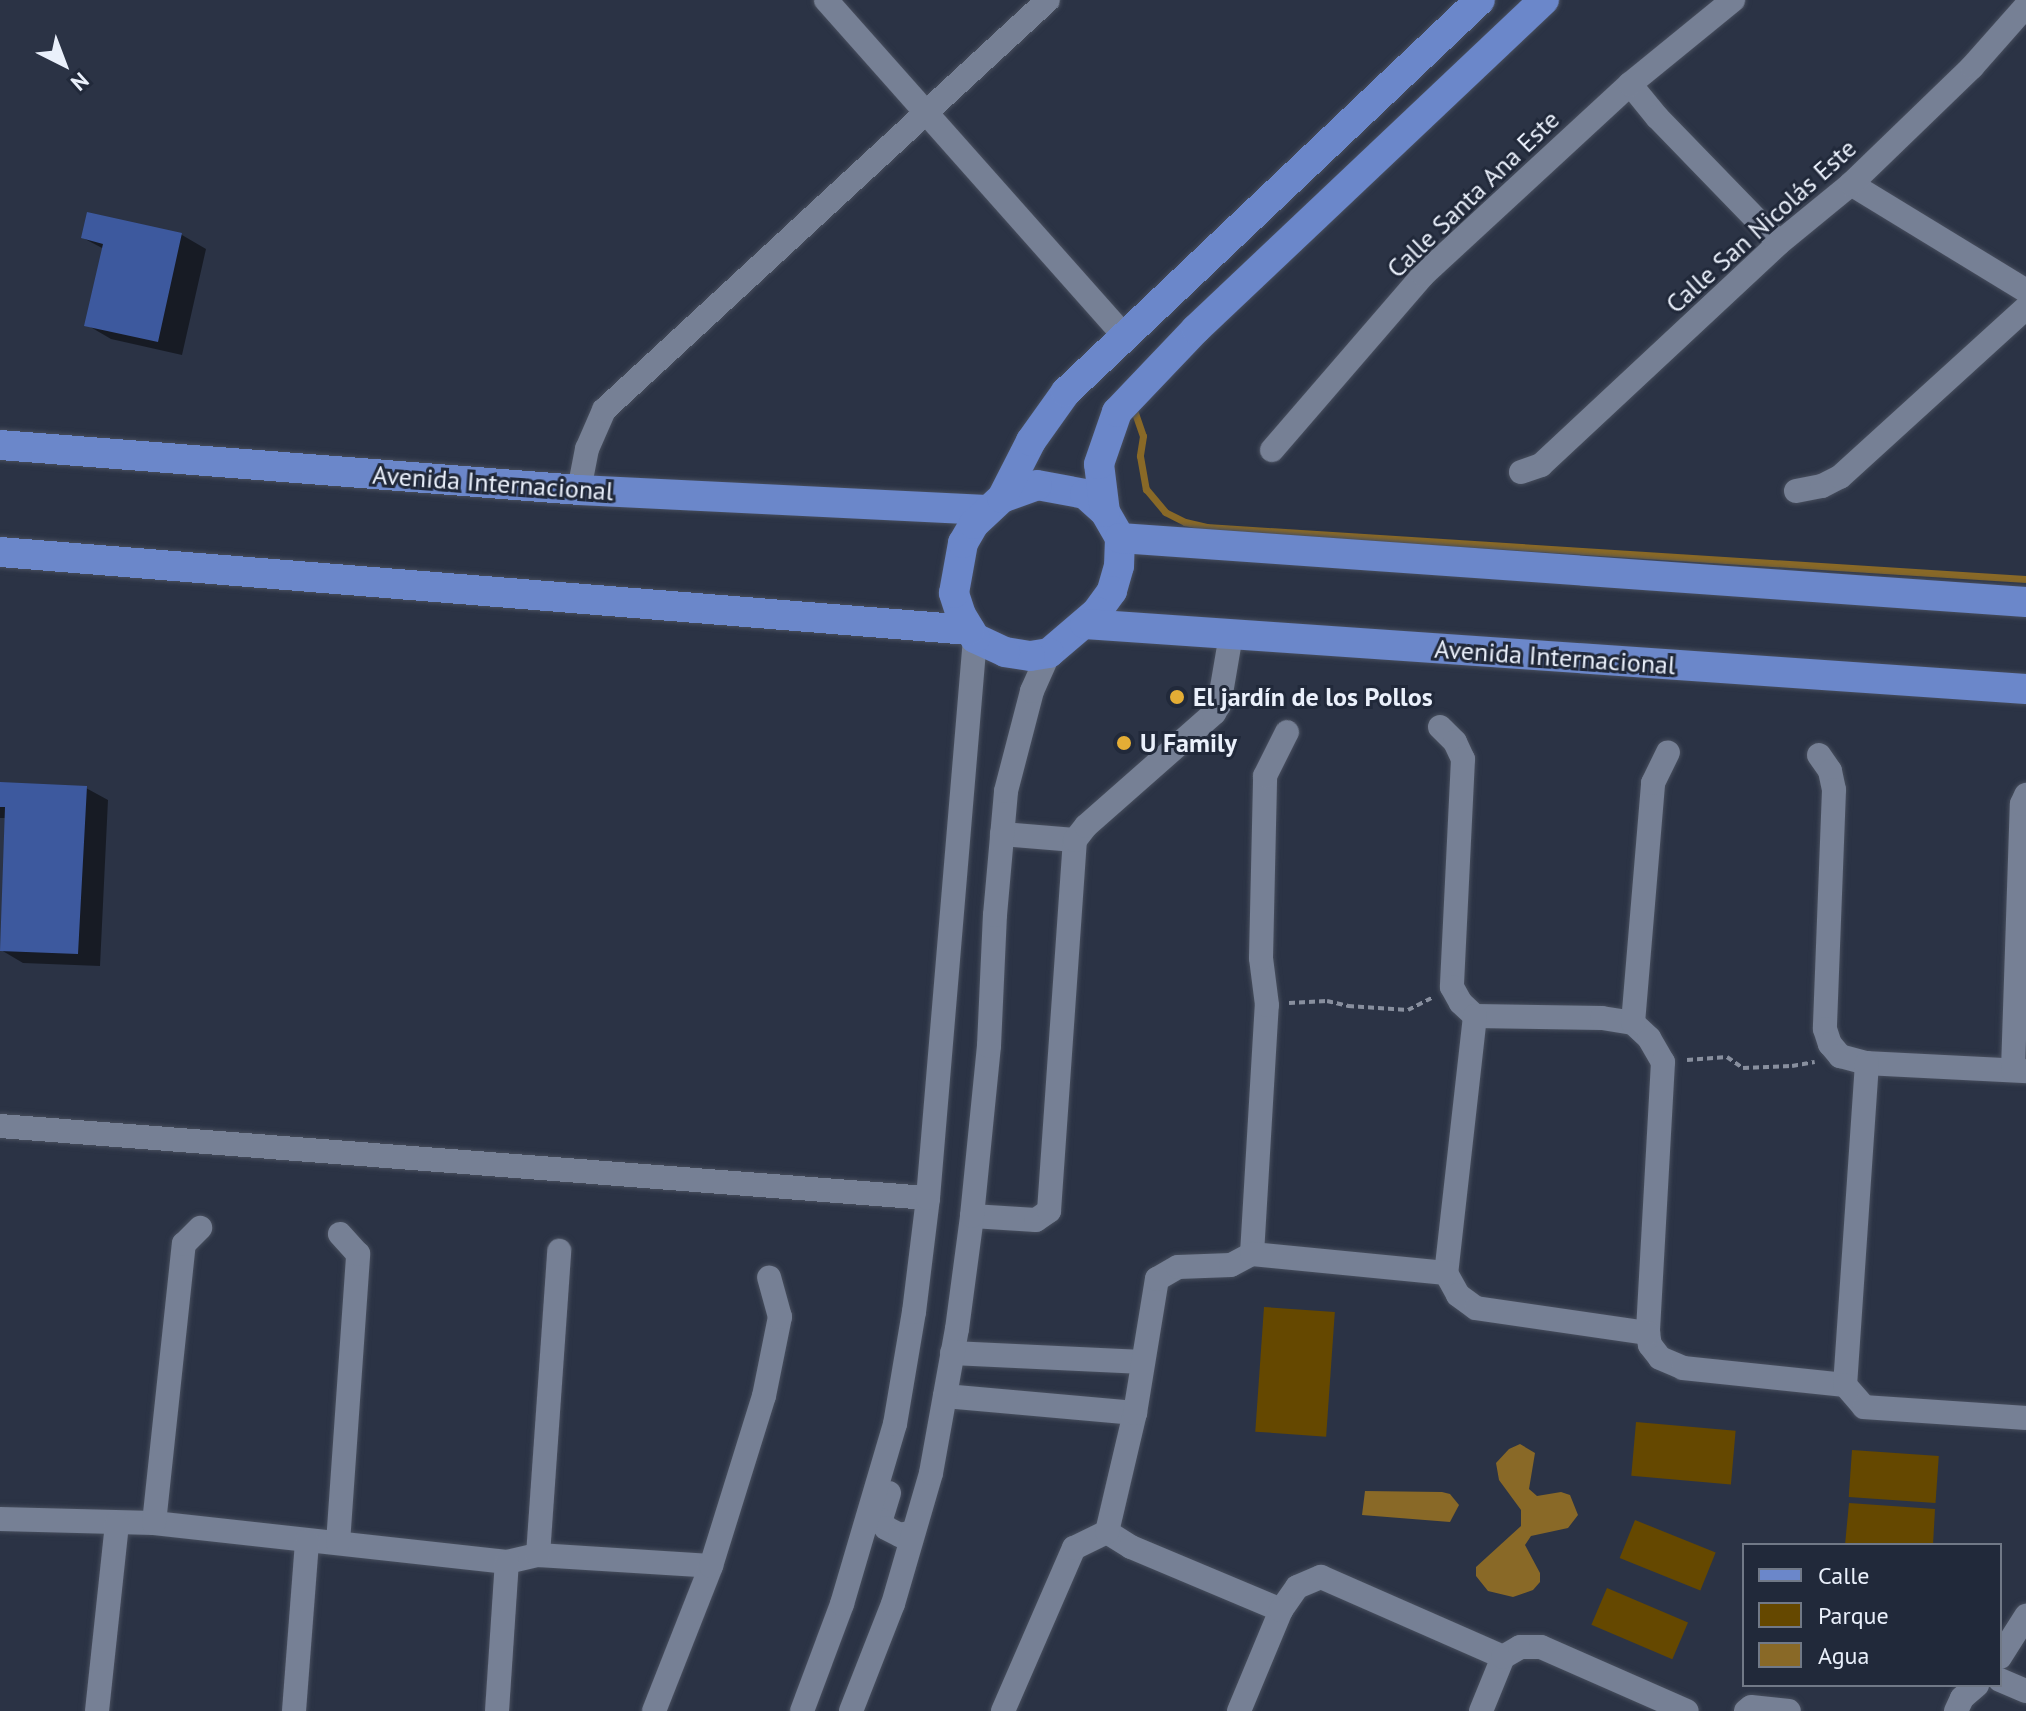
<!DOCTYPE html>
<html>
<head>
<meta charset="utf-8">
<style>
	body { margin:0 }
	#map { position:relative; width:2026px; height:1711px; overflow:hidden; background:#2b3345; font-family:"PT Sans",sans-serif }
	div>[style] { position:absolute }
	.green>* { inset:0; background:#654800; transform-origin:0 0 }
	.water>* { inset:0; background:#896927 }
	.shadow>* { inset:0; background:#0007 }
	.stream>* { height:7px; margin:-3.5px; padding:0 3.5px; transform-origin:3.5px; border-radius:3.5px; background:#896927 }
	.building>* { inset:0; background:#3d599e }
	.path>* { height:4px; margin-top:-2px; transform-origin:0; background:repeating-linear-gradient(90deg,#888f9e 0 6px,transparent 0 10px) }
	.roads { filter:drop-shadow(0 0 2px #474e5d) drop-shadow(0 0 2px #474e5d) }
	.minor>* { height:24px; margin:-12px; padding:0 12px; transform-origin:12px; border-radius:12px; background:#768095 }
	.major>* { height:30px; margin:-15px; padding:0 15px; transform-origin:15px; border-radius:15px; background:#6b87ca }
	.dots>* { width:22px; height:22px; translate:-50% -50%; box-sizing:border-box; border:4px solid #21293a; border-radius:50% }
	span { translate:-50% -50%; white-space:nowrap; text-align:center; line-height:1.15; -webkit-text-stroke:6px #21293a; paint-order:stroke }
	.street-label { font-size:26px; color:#eaf0fb }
	.poi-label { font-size:26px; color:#eaf0fb; font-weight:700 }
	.left { translate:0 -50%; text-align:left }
	.legend { position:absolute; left:1742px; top:1543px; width:260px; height:144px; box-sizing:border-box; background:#21293a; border:2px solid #717987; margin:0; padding:10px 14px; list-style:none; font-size:24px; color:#eaf0fb }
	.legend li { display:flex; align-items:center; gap:16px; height:40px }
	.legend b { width:40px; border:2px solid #717987 }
	.north { position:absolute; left:24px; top:24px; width:80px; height:80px; -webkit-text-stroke:6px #21293a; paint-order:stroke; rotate:138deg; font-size:22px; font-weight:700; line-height:32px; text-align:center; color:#eaf0fb }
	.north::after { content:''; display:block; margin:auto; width:28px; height:36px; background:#eaf0fb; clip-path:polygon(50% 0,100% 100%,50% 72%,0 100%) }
</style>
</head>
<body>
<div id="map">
	<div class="green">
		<div style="left:1264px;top:1307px;width:71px;height:125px;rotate:4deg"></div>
		<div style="left:1636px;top:1422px;width:100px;height:54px;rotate:5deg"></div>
		<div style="left:1852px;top:1450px;width:87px;height:47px;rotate:4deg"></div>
		<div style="clip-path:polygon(1849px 1503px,1935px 1509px,1933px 1545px,1845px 1545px)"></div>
		<div style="left:1635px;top:1520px;width:87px;height:41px;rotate:22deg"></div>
		<div style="left:1607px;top:1588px;width:88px;height:40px;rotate:23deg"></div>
	</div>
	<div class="water">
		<div style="clip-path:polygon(1520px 1444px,1535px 1453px,1529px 1489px,1537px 1496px,1561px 1492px,1570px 1495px,1578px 1515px,1568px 1528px,1531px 1536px,1525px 1545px,1540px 1573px,1540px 1582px,1533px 1590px,1513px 1597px,1488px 1591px,1476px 1576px,1476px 1567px,1521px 1526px,1521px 1510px,1499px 1480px,1496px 1463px,1509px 1449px)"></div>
		<div style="clip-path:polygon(1365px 1491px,1442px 1492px,1450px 1494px,1459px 1505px,1450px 1522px,1362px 1515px)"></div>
	</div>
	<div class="shadow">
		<div style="clip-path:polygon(88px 214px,182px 235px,206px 249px,182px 355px,111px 339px,87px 325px,104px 249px,83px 238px)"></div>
		<div style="clip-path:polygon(0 784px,86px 788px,108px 800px,100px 966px,23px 963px,1px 950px,7px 818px,0 818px)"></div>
	</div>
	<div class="stream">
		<div style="left:1135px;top:413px;width:24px;rotate:71deg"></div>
		<div style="left:1143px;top:436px;width:20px;rotate:99deg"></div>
		<div style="left:1140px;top:456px;width:34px;rotate:80deg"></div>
		<div style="left:1146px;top:489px;width:30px;rotate:50deg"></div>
		<div style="left:1165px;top:512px;width:22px;rotate:27deg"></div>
		<div style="left:1185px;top:522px;width:22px;rotate:13deg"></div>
		<div style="left:1206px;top:527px;width:822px;rotate:3.63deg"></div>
	</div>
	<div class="building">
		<div style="clip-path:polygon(87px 212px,182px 233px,158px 342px,84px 326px,103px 244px,81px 238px)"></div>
		<div style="clip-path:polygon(0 782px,87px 786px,78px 954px,0 951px,5px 807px,0 807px)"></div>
	</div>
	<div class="path">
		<div style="left:1289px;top:1003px;width:38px;rotate:-3deg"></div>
		<div style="left:1327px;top:1001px;width:22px;rotate:13deg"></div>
		<div style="left:1348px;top:1006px;width:60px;rotate:3.8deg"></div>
		<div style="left:1408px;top:1010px;width:27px;rotate:-27deg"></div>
		<div style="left:1687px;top:1060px;width:40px;rotate:-4.3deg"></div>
		<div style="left:1727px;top:1057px;width:19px;rotate:35deg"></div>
		<div style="left:1743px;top:1068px;width:49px;rotate:-2.3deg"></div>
		<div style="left:1792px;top:1066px;width:23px;rotate:-10deg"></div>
	</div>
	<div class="roads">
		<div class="minor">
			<div style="left:826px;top:0;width:448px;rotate:48.4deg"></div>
			<div style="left:1630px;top:84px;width:43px;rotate:50.7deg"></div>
			<div style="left:1657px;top:117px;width:175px;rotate:45.9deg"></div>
			<div style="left:1851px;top:184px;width:205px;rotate:31.4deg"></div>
			<div style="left:1272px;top:450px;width:231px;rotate:-49.2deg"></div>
			<div style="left:1423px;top:275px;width:282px;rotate:-42.7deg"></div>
			<div style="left:1630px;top:84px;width:133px;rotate:-39.2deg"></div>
			<div style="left:1521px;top:472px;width:21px;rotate:-19deg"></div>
			<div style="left:1541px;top:465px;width:325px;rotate:-43deg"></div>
			<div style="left:1779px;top:243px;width:93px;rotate:-39.3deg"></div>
			<div style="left:1851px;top:184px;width:168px;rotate:-44deg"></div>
			<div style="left:1972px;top:67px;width:81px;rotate:-48.5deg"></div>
			<div style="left:579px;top:490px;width:42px;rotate:-79deg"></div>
			<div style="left:587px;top:449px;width:43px;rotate:-66.4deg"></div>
			<div style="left:604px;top:410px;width:604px;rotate:-42.72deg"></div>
			<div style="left:1796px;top:491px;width:26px;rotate:-11deg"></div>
			<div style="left:1822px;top:486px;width:20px;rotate:-27deg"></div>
			<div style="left:1840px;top:477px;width:251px;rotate:-42.3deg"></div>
			<div style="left:1440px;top:727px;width:21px;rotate:45deg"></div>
			<div style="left:1455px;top:742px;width:19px;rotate:65deg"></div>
			<div style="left:1463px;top:759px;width:228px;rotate:92.8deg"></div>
			<div style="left:1452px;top:987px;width:18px;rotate:61deg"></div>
			<div style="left:1461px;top:1003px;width:19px;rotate:43deg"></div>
			<div style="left:1475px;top:1016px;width:127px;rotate:0.9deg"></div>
			<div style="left:1602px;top:1018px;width:31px;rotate:9deg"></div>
			<div style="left:1633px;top:1023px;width:22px;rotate:43deg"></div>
			<div style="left:1649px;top:1038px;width:28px;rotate:60deg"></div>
			<div style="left:1663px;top:1062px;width:271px;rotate:93.2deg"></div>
			<div style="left:1648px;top:1333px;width:12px;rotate:81deg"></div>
			<div style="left:1650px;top:1345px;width:16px;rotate:52deg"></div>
			<div style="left:1660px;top:1358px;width:25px;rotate:23deg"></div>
			<div style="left:1683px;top:1368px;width:163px;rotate:6deg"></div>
			<div style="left:1819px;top:755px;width:19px;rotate:55deg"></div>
			<div style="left:1830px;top:771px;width:19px;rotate:78deg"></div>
			<div style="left:1834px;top:790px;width:239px;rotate:92.2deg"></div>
			<div style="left:1825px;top:1029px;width:16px;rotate:72deg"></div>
			<div style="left:1830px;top:1044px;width:16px;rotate:50deg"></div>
			<div style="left:1840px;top:1056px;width:28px;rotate:15deg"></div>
			<div style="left:1867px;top:1063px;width:159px;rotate:2.9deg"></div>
			<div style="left:1002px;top:834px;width:73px;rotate:4.7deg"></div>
			<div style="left:1475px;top:1016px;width:259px;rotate:96.4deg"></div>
			<div style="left:1446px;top:1273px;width:25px;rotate:61deg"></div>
			<div style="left:1458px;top:1295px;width:22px;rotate:36deg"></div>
			<div style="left:1476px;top:1308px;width:174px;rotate:8.3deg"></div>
			<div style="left:1633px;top:1023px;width:241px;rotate:-85.2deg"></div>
			<div style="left:1653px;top:783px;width:34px;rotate:-64deg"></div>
			<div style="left:1867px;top:1063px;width:323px;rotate:93.9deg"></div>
			<div style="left:1845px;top:1385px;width:29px;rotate:49deg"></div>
			<div style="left:1864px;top:1407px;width:162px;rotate:3.9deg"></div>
			<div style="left:2013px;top:1070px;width:266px;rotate:-88.1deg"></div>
			<div style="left:2022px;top:804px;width:10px;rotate:-66deg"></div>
			<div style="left:0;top:1126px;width:931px;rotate:4.44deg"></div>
			<div style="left:972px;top:1216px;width:64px;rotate:3.6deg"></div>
			<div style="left:1036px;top:1220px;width:16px;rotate:-35deg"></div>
			<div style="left:1049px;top:1211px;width:372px;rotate:-86deg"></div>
			<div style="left:1075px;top:840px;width:18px;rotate:-52deg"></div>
			<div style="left:1086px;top:826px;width:171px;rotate:-41.4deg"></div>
			<div style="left:1214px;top:713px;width:9px;rotate:-58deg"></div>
			<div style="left:1219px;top:705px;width:71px;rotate:-80.3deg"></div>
			<div style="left:1252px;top:1254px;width:249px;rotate:-86.6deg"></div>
			<div style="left:1267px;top:1005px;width:47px;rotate:-97.3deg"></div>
			<div style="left:1261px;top:958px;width:182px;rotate:-88.7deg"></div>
			<div style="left:1265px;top:776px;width:49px;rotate:-63.4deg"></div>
			<div style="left:952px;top:1353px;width:191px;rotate:2.7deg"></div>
			<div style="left:945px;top:1396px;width:191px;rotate:5.1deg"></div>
			<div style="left:889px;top:1493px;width:28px;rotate:107deg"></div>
			<div style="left:881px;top:1520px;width:9px;rotate:58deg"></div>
			<div style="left:886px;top:1528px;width:16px;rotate:27deg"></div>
			<div style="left:900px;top:1535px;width:13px;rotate:-13deg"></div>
			<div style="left:0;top:1519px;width:154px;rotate:1.5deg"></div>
			<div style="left:154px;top:1523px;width:355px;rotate:6.3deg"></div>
			<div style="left:507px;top:1562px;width:32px;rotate:-13deg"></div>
			<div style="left:538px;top:1555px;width:173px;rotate:3.6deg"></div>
			<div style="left:154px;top:1523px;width:281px;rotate:-83.9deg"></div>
			<div style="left:184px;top:1244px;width:23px;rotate:-45deg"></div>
			<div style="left:1107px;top:1532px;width:28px;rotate:32deg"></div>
			<div style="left:1131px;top:1547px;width:163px;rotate:22.8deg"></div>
			<div style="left:338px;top:1543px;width:290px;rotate:-86deg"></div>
			<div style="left:358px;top:1254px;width:27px;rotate:-132deg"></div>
			<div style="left:538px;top:1555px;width:305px;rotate:-86deg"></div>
			<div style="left:2000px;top:1657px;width:49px;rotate:-57.6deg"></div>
			<div style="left:2000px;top:1680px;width:28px;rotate:23deg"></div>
			<div style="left:97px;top:1711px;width:189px;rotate:-83.9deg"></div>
			<div style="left:294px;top:1711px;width:170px;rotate:-85.6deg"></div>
			<div style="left:497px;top:1711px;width:149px;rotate:-86.2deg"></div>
			<div style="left:654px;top:1711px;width:156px;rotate:-68.5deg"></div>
			<div style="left:711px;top:1566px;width:178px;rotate:-72.7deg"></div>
			<div style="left:764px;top:1396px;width:81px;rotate:-78.6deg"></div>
			<div style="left:780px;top:1317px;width:41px;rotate:-105.4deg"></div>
			<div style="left:802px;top:1711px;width:114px;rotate:-69.5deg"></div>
			<div style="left:842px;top:1604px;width:188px;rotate:-73.6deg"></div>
			<div style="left:895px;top:1424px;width:114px;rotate:-80.4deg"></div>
			<div style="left:914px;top:1312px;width:115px;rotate:-83deg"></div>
			<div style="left:928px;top:1198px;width:562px;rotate:-85.2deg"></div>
			<div style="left:851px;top:1711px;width:115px;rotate:-68.6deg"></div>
			<div style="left:893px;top:1604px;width:136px;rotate:-73.8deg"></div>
			<div style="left:931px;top:1473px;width:146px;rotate:-79.8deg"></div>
			<div style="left:957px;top:1329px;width:114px;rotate:-82.4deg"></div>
			<div style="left:972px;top:1216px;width:171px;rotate:-84.3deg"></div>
			<div style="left:989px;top:1046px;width:131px;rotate:-87.4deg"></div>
			<div style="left:995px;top:915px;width:124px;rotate:-84.9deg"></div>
			<div style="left:1006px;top:791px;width:103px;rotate:-75.4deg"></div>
			<div style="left:1032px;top:691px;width:42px;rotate:-65.9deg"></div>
			<div style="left:1003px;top:1711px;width:178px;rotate:-66.5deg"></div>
			<div style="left:1074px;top:1548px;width:37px;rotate:-26deg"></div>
			<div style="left:1107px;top:1532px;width:122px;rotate:-76.8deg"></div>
			<div style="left:1135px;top:1413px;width:136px;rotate:-80.7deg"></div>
			<div style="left:1157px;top:1279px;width:24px;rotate:-30deg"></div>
			<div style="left:1178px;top:1267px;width:53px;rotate:-2.2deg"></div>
			<div style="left:1231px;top:1265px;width:24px;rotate:-28deg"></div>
			<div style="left:1252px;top:1254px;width:195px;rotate:5.6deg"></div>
			<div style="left:1239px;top:1711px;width:109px;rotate:-67.4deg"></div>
			<div style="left:1281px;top:1610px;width:28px;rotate:-55deg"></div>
			<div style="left:1297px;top:1587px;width:26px;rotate:-23deg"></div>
			<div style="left:1321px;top:1577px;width:199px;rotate:23.7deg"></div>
			<div style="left:1481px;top:1711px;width:58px;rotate:-67.8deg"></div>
			<div style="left:1503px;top:1657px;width:20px;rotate:-30deg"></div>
			<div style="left:1520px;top:1647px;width:21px"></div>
			<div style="left:1541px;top:1647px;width:159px;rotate:23.7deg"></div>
			<div style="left:1746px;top:1711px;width:6px;rotate:-39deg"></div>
			<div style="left:1751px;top:1707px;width:38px;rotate:6deg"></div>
			<div style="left:1956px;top:1711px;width:14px;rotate:-65deg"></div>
			<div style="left:1962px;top:1698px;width:20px;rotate:-41deg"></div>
		</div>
		<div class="major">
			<div style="left:0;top:445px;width:581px;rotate:4.44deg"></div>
			<div style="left:579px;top:490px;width:408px;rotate:2.8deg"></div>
			<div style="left:1037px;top:485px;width:49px;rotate:10.6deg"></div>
			<div style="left:1085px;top:494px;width:27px;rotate:42deg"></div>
			<div style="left:1105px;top:512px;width:30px;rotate:60deg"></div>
			<div style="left:1120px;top:538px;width:28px;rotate:92deg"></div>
			<div style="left:1119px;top:566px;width:26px;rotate:106deg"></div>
			<div style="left:1112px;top:591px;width:26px;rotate:126deg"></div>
			<div style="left:1097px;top:612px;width:63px;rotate:139.5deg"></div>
			<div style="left:1049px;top:653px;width:19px;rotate:171deg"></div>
			<div style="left:1030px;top:656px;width:25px;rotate:-171deg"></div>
			<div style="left:1005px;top:652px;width:33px;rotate:-155deg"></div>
			<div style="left:975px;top:638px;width:27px;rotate:-121deg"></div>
			<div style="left:961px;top:615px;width:23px;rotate:-108deg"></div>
			<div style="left:954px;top:593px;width:51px;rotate:-79.8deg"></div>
			<div style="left:963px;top:543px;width:22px;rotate:-60deg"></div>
			<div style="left:974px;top:524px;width:38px;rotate:-43deg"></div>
			<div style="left:1002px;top:498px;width:37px;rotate:-20deg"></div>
			<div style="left:1002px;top:498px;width:64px;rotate:-63deg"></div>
			<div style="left:1031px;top:441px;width:60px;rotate:-54.5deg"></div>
			<div style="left:1066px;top:392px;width:570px;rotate:-43.44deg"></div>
			<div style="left:1105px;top:512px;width:48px;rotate:-97.1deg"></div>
			<div style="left:1099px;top:464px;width:55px;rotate:-70.9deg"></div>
			<div style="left:1117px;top:412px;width:115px;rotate:-46.4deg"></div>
			<div style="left:1196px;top:329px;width:479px;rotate:-43.4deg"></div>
			<div style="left:1120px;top:538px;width:908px;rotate:4.04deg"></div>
			<div style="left:0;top:552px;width:973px;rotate:4.6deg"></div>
			<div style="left:1085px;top:624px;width:943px;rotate:3.95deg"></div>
		</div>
	</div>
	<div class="dots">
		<div style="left:1177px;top:697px;background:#e4ad35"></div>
		<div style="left:1124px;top:743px;background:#e4ad35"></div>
	</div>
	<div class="street-label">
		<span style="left:1473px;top:194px;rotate:-44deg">Calle Santa Ana Este</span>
		<span style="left:1761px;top:226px;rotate:-42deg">Calle San Nicolás Este</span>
		<span style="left:493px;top:483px;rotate:4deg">Avenida Internacional</span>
		<span style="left:1555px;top:657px;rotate:4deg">Avenida Internacional</span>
	</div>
	<div class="poi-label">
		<span class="left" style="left:1193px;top:697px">El jardín de los Pollos</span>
		<span class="left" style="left:1140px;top:743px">U Family</span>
	</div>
	<ul class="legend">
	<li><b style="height:10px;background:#6b87ca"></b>Calle</li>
	<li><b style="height:22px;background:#654800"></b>Parque</li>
	<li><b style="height:22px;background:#896927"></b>Agua</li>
	</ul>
	<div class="north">N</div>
</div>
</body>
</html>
